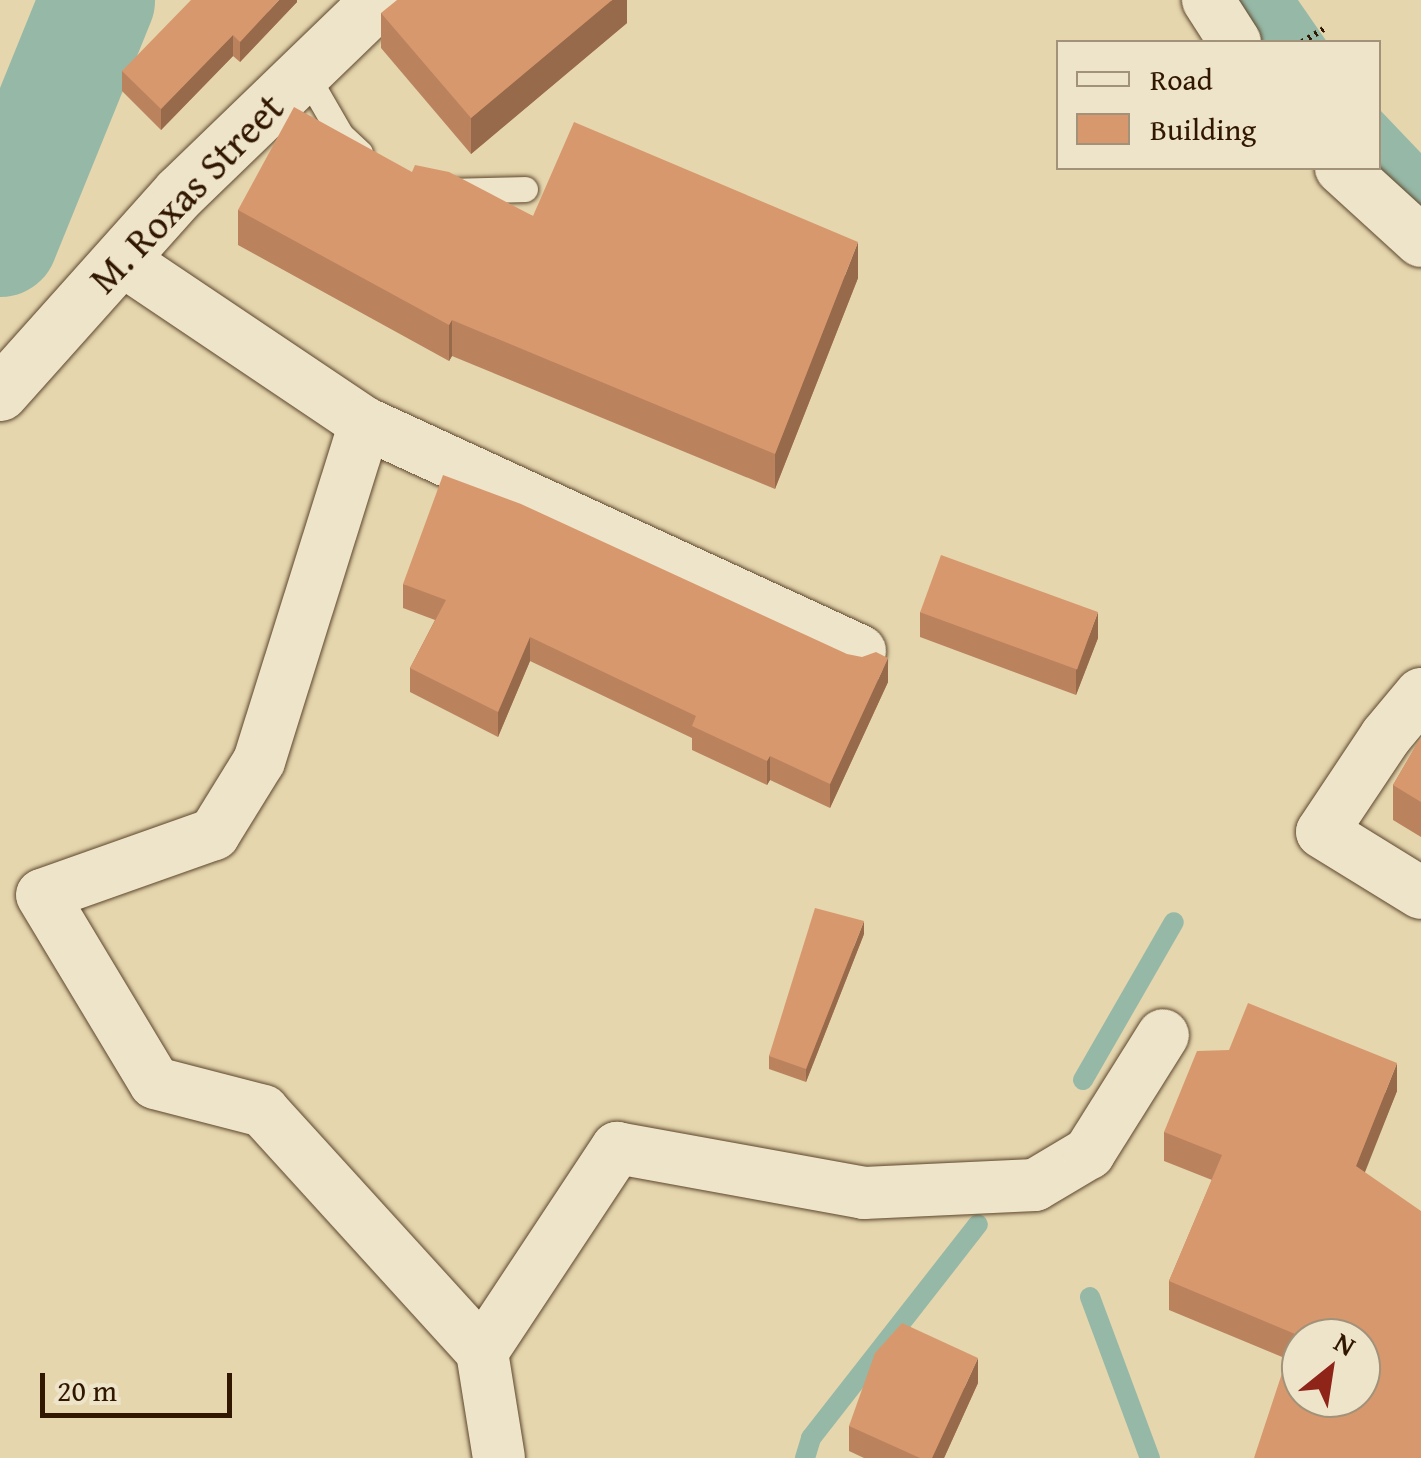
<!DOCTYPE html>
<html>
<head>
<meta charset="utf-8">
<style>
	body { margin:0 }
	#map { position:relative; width:1421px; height:1458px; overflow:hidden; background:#e5d6ae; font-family:"Gentium Book Plus",serif }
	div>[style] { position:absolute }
	.water>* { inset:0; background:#96b9a7 }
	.stream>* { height:20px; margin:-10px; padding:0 10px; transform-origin:10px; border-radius:10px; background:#96b9a7 }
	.river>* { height:115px; margin:-57.5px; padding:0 57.5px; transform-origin:57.5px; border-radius:57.5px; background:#96b9a7 }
	.path>* { height:6px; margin-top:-3px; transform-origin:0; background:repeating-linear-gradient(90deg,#311700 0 2.5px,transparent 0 7.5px) }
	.roads { filter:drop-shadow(0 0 2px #5e472c) drop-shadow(0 0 2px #5e472c) }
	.service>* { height:25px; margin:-12.5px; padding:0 12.5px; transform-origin:12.5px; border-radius:12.5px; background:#eee4ca }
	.minor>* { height:52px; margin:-26px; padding:0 26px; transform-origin:26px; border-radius:26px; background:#eee4ca }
	.secondary>* { height:55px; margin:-27.5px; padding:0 27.5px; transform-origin:27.5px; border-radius:27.5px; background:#eee4ca }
	.wall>* { inset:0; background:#ba835e }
	.shaded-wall>* { inset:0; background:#976a4c }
	.building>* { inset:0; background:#d8986d; transform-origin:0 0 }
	span { translate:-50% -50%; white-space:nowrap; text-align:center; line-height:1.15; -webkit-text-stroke:10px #eee4ca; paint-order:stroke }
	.street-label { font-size:40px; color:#311700 }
	.legend { position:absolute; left:1056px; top:40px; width:325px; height:130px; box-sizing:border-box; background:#eee4ca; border:2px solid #a29279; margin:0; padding:12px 18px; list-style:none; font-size:30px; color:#311700 }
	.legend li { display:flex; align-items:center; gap:20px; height:50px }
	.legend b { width:50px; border:2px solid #a29279 }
	.north { position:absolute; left:1281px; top:1318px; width:100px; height:100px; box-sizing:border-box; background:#eee4ca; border:2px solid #a29279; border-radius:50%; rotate:30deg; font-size:28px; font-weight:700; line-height:40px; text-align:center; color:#311700 }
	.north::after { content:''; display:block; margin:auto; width:35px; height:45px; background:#8f2418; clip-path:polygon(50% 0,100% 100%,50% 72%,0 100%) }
	.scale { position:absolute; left:40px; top:1373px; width:192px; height:45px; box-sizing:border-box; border:5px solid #311700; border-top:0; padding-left:12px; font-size:30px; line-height:35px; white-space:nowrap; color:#311700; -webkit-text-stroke:8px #eee4ca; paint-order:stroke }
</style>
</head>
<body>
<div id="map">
	<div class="water">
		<div style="clip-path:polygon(1236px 0,1298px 0,1327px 42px,1263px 42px)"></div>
		<div style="clip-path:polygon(1379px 109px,1421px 153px,1421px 219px,1378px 168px)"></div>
	</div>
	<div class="stream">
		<div style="left:1083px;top:1080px;width:182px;rotate:-60.1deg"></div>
		<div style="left:1090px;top:1297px;width:172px;rotate:69.6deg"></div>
		<div style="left:805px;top:1458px;width:21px;rotate:-73deg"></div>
		<div style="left:811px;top:1438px;width:271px;rotate:-52deg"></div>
	</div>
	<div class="river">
		<div style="left:0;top:239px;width:258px;rotate:-67.9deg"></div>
	</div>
	<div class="path">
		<div style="left:1302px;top:42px;width:26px;rotate:-31deg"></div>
	</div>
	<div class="roads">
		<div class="service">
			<div style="left:304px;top:71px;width:74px;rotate:60deg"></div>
			<div style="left:341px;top:135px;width:26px;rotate:43deg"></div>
			<div style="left:449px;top:191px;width:76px;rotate:-1.5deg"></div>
		</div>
		<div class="minor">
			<div style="left:1208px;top:0;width:50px;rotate:57.3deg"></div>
			<div style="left:1341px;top:168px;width:108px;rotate:42.4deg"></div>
			<div style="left:122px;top:260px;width:293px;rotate:33.9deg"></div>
			<div style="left:365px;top:423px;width:545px;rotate:24.73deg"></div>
			<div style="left:365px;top:423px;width:354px;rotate:107.4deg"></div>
			<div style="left:259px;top:761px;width:86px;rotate:121.7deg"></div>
			<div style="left:214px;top:834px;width:182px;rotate:160.5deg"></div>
			<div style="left:42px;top:895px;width:219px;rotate:59deg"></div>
			<div style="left:155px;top:1083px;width:112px;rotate:14.5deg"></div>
			<div style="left:263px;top:1111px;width:326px;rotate:47.7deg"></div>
			<div style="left:482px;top:1352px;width:107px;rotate:80.9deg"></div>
			<div style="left:1421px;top:694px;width:55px;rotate:129.8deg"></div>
			<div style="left:1386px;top:736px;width:115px;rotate:123.7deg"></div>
			<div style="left:1322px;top:832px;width:116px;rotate:31.6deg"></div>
			<div style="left:482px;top:1352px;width:245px;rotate:-56.5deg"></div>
			<div style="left:617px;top:1148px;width:251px;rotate:10.3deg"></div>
			<div style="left:864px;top:1193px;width:171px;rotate:-2.7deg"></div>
			<div style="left:1035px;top:1185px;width:63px;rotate:-30.7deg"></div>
			<div style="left:1089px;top:1153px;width:139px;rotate:-57.9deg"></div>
		</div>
		<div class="secondary">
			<div style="left:0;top:393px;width:270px;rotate:-48.2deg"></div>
			<div style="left:180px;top:192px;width:277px;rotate:-44deg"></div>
		</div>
	</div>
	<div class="wall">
		<div style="clip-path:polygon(297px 0,297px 2px,240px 62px,233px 56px,161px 130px,122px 91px,122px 71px)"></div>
		<div style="clip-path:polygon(627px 0,627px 23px,471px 154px,381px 48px,381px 13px)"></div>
		<div style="clip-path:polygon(412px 172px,533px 216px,858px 278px,775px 489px,452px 356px,449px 361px,238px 245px,238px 210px)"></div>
		<div style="clip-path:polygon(403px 584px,888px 682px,830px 808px,770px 780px,767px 785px,692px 750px,692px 738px,530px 661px,498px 737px,410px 692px,410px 668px,435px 620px,403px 608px)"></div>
		<div style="clip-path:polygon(920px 612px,1098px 638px,1076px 695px,920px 637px)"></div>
		<div style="clip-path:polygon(1421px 737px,1421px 837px,1393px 820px,1393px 785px)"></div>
		<div style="clip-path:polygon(864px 934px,806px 1082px,769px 1069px,769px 1056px)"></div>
		<div style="clip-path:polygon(1397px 1091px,1287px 1359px,1169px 1310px,1169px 1281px,1212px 1180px,1164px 1161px,1164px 1132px)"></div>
		<div style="clip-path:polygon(978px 1383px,944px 1458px,864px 1458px,849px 1451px,849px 1426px)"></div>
	</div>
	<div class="shaded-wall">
		<div style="clip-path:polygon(279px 0,297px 0,297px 2px,240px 62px,240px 42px)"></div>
		<div style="clip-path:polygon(612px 0,627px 0,627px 23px,471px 154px,471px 118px)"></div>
		<div style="clip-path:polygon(233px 35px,233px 56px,161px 130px,161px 109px)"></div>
		<div style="clip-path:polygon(858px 242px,858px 278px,775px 489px,775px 454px)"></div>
		<div style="clip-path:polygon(452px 320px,452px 356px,449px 361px,449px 325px)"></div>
		<div style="clip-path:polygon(1098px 612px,1098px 638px,1076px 695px,1076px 670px)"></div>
		<div style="clip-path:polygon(530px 637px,530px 661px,498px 737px,498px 712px)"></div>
		<div style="clip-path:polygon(888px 658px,888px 682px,830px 808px,830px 784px)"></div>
		<div style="clip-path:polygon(770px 756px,770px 780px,767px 785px,767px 761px)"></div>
		<div style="clip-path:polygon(864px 921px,864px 934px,806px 1082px,806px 1069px)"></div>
		<div style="clip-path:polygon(1397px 1063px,1397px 1091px,1356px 1195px,1356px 1166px)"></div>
		<div style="clip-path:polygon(978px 1358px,978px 1383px,944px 1458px,932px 1458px)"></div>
	</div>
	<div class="building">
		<div style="clip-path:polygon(191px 0,279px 0,240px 42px,233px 35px,161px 109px,122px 71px)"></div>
		<div style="clip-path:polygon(397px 0,612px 0,471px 118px,381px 13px)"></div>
		<div style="clip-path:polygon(294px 107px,412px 172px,415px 165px,449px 172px,533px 216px,574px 122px,858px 242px,775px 454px,452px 320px,449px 325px,238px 210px)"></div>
		<div style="clip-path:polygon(443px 475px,521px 504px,847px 654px,862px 657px,876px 652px,888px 658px,830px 784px,770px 756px,767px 761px,692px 726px,696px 716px,530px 637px,498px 712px,410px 668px,446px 600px,403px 584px)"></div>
		<div style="left:941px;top:555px;width:167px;height:61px;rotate:20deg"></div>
		<div style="clip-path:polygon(1421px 737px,1421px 802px,1393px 785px)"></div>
		<div style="clip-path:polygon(815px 908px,864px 921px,806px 1069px,769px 1056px)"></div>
		<div style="clip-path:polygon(evenodd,1248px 1003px,1397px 1063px,1356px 1166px,1421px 1211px,1421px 1458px,1254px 1458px,1295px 1334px,1169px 1281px,1222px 1155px,1164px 1132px,1197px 1051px,1229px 1050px,1248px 1003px,1301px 1338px,1361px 1338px,1361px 1398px,1301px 1398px,1301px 1338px)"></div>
		<div style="clip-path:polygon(902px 1323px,978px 1358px,932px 1458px,920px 1458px,849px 1426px,875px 1353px)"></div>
	</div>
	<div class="street-label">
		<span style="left:186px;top:193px;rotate:-46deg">M. Roxas Street</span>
	</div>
	<ul class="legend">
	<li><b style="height:12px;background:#eee4ca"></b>Road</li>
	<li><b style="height:28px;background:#d8986d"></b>Building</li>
	</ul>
	<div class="north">N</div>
	<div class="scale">20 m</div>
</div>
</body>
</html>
